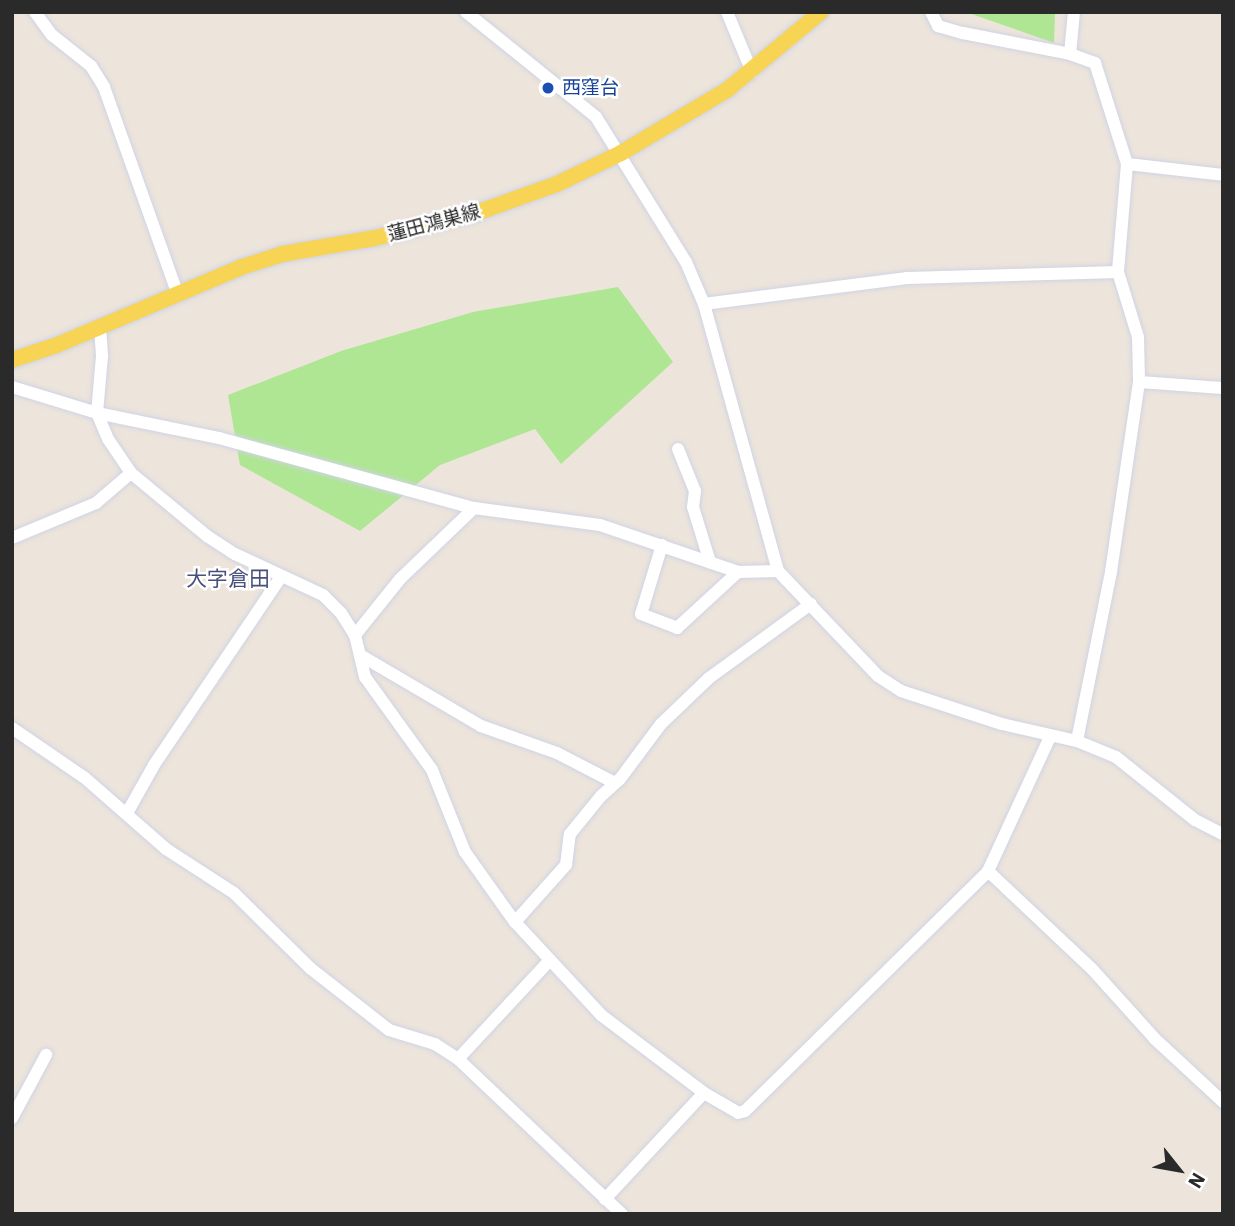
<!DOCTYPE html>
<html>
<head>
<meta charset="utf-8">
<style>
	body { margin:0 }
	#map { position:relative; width:1235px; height:1226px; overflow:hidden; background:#ede5db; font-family:"IBM Plex Sans","Noto Sans JP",sans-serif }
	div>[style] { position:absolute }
	.green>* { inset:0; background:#afe694 }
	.roads { filter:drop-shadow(0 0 2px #d0d3e4) drop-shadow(0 0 2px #d0d3e4) }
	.minor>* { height:12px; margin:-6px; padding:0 6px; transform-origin:6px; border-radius:6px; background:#fff }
	.major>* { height:16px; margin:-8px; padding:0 8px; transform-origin:8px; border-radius:8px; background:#f8d455 }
	.dots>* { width:19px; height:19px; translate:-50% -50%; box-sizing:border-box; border:4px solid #fff; border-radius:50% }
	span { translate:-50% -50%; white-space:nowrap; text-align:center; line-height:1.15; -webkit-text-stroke:5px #fff; paint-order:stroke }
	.transit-label { font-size:19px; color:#164399 }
	.left { translate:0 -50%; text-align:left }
	.street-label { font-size:19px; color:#2a2a2a }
	.neighbourhood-label { font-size:21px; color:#48517d }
	.frame { position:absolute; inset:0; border:14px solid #2a2a2a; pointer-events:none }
	.north { position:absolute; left:1144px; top:1135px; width:70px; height:70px; -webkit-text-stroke:5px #fff; paint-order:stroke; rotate:121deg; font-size:19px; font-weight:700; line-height:28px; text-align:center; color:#2a2a2a }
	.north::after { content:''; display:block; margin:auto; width:24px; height:32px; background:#2a2a2a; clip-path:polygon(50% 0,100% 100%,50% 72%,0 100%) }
</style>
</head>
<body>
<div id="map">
	<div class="green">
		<div style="clip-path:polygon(966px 12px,1055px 12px,1054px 43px)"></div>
		<div style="clip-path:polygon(618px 287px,673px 362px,561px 464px,535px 429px,440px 465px,360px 531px,240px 465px,228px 395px,341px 351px,473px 312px)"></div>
	</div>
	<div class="roads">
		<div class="minor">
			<div style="left:35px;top:12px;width:29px;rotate:54deg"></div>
			<div style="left:52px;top:35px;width:50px;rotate:38.5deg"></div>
			<div style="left:91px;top:66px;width:25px;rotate:58deg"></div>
			<div style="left:104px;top:87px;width:221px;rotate:70.4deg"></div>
			<div style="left:466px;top:12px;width:167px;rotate:38.9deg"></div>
			<div style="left:596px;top:117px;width:171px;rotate:58.2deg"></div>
			<div style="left:686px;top:262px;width:46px;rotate:66.8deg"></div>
			<div style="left:704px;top:304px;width:277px;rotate:74.5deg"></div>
			<div style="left:778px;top:571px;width:145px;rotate:46.4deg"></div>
			<div style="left:878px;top:676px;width:27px;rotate:33deg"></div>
			<div style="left:901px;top:691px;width:106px;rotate:18.1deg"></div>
			<div style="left:1002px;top:724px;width:77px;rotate:12.8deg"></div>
			<div style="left:1077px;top:741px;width:42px;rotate:22.3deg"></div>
			<div style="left:1116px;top:757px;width:101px;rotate:38.6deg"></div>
			<div style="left:1195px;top:820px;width:31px;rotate:27deg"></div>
			<div style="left:727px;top:12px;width:65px;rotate:67.4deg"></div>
			<div style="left:931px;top:12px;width:16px;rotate:63deg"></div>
			<div style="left:938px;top:26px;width:26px;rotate:16deg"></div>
			<div style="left:963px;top:33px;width:109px;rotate:11.1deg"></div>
			<div style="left:1070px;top:54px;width:42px;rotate:-84.6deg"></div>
			<div style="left:1070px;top:54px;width:27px;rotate:20deg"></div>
			<div style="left:1095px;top:63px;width:106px;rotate:72.4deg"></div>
			<div style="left:1127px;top:164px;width:108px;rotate:94.8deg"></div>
			<div style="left:1118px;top:272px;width:68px;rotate:72.9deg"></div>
			<div style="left:1138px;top:337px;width:45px;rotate:88.7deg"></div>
			<div style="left:1139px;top:382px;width:192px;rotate:98.4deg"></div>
			<div style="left:1111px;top:572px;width:172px;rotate:101.4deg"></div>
			<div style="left:1127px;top:164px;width:97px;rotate:6.5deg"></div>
			<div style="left:704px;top:304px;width:205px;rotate:-7.3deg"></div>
			<div style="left:907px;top:278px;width:211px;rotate:-1.6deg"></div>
			<div style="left:100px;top:327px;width:29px;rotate:86deg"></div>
			<div style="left:102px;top:356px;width:57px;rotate:95deg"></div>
			<div style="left:97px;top:413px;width:28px;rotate:67deg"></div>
			<div style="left:108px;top:439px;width:41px;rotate:55.9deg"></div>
			<div style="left:131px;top:473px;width:99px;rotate:39.7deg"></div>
			<div style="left:207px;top:536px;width:33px;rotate:33deg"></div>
			<div style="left:235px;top:554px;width:97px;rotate:25deg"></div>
			<div style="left:323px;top:595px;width:25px;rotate:45deg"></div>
			<div style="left:341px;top:613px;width:26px;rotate:58deg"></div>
			<div style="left:355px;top:635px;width:43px;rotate:76.6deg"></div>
			<div style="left:365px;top:677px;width:115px;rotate:54.2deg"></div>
			<div style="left:432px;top:770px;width:88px;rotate:68.1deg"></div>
			<div style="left:465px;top:852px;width:86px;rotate:54.5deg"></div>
			<div style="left:515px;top:922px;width:127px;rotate:47.2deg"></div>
			<div style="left:601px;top:1015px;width:129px;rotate:37.1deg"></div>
			<div style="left:704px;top:1093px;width:39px;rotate:30deg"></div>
			<div style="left:738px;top:1113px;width:7px;rotate:-16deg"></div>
			<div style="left:745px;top:1111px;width:342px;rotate:-44.6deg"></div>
			<div style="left:988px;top:871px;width:148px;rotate:-65.2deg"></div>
			<div style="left:1139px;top:382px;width:84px;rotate:4.1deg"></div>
			<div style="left:12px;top:387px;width:89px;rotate:17deg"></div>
			<div style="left:97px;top:413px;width:125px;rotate:11.6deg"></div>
			<div style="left:219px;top:438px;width:264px;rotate:15.4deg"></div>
			<div style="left:474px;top:508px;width:127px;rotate:7.7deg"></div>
			<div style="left:600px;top:525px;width:146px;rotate:18.8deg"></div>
			<div style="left:738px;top:572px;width:40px;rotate:-1.4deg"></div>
			<div style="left:678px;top:449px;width:45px;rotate:68deg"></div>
			<div style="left:695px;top:491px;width:16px;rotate:97deg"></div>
			<div style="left:693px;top:507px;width:58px;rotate:72.8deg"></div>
			<div style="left:12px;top:538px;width:91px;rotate:-22.6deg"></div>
			<div style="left:96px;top:503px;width:46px;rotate:-40.6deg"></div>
			<div style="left:662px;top:545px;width:72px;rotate:106.9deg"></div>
			<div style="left:641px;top:614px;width:39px;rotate:21deg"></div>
			<div style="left:677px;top:628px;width:83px;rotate:-42.6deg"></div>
			<div style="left:355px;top:635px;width:72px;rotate:-51.2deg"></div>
			<div style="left:400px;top:579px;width:103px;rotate:-43.8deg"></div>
			<div style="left:360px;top:655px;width:140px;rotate:30.4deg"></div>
			<div style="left:481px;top:726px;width:81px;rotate:19.6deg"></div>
			<div style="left:557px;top:753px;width:65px;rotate:27.3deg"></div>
			<div style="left:12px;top:728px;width:88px;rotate:34.4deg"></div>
			<div style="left:85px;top:778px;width:108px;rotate:41.2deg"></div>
			<div style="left:166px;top:849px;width:81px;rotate:32.9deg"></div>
			<div style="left:234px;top:893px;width:107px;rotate:44.6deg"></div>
			<div style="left:310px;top:968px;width:100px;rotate:38.1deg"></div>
			<div style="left:389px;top:1030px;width:48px;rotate:16.9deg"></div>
			<div style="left:435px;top:1044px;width:27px;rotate:33deg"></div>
			<div style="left:458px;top:1059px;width:226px;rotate:43.4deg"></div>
			<div style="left:127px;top:813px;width:55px;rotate:-60.6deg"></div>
			<div style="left:154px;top:765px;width:227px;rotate:-56deg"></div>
			<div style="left:988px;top:871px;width:143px;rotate:43.3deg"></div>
			<div style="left:1092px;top:969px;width:94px;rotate:48deg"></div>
			<div style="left:1155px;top:1039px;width:93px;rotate:42.8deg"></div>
			<div style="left:515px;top:922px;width:76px;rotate:-48.2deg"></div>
			<div style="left:566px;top:865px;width:31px;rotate:-83deg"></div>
			<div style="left:570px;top:834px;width:49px;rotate:-50.8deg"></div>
			<div style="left:601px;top:796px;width:25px;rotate:-42deg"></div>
			<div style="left:620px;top:779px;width:69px;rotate:-53.3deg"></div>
			<div style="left:661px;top:724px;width:66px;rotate:-43.8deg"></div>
			<div style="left:709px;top:678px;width:126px;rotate:-36deg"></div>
			<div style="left:458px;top:1059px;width:135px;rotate:-47.1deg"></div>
			<div style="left:12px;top:1118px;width:72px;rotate:-61.6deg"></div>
			<div style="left:605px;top:1199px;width:145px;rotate:-47deg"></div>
		</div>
		<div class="major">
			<div style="left:12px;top:360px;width:47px;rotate:-18.4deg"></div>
			<div style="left:57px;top:345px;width:201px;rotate:-22.9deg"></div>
			<div style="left:242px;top:267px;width:42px;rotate:-18deg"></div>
			<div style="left:282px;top:254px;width:94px;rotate:-9.8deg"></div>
			<div style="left:375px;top:238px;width:104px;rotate:-13.9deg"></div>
			<div style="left:476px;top:213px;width:86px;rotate:-19.7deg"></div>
			<div style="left:557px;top:184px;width:71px;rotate:-25.8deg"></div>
			<div style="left:621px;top:153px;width:123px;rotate:-30.7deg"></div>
			<div style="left:727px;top:90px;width:122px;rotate:-39.7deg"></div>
		</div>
	</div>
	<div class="dots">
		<div style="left:548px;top:88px;background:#1a4fb4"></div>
	</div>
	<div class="transit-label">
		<span class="left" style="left:562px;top:88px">西窪台</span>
	</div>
	<div class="street-label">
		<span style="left:434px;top:223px;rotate:-15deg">蓮田鴻巣線</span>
	</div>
	<div class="neighbourhood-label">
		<span style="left:228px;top:578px">大字倉田</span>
	</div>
	<div class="frame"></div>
	<div class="north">N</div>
</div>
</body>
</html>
